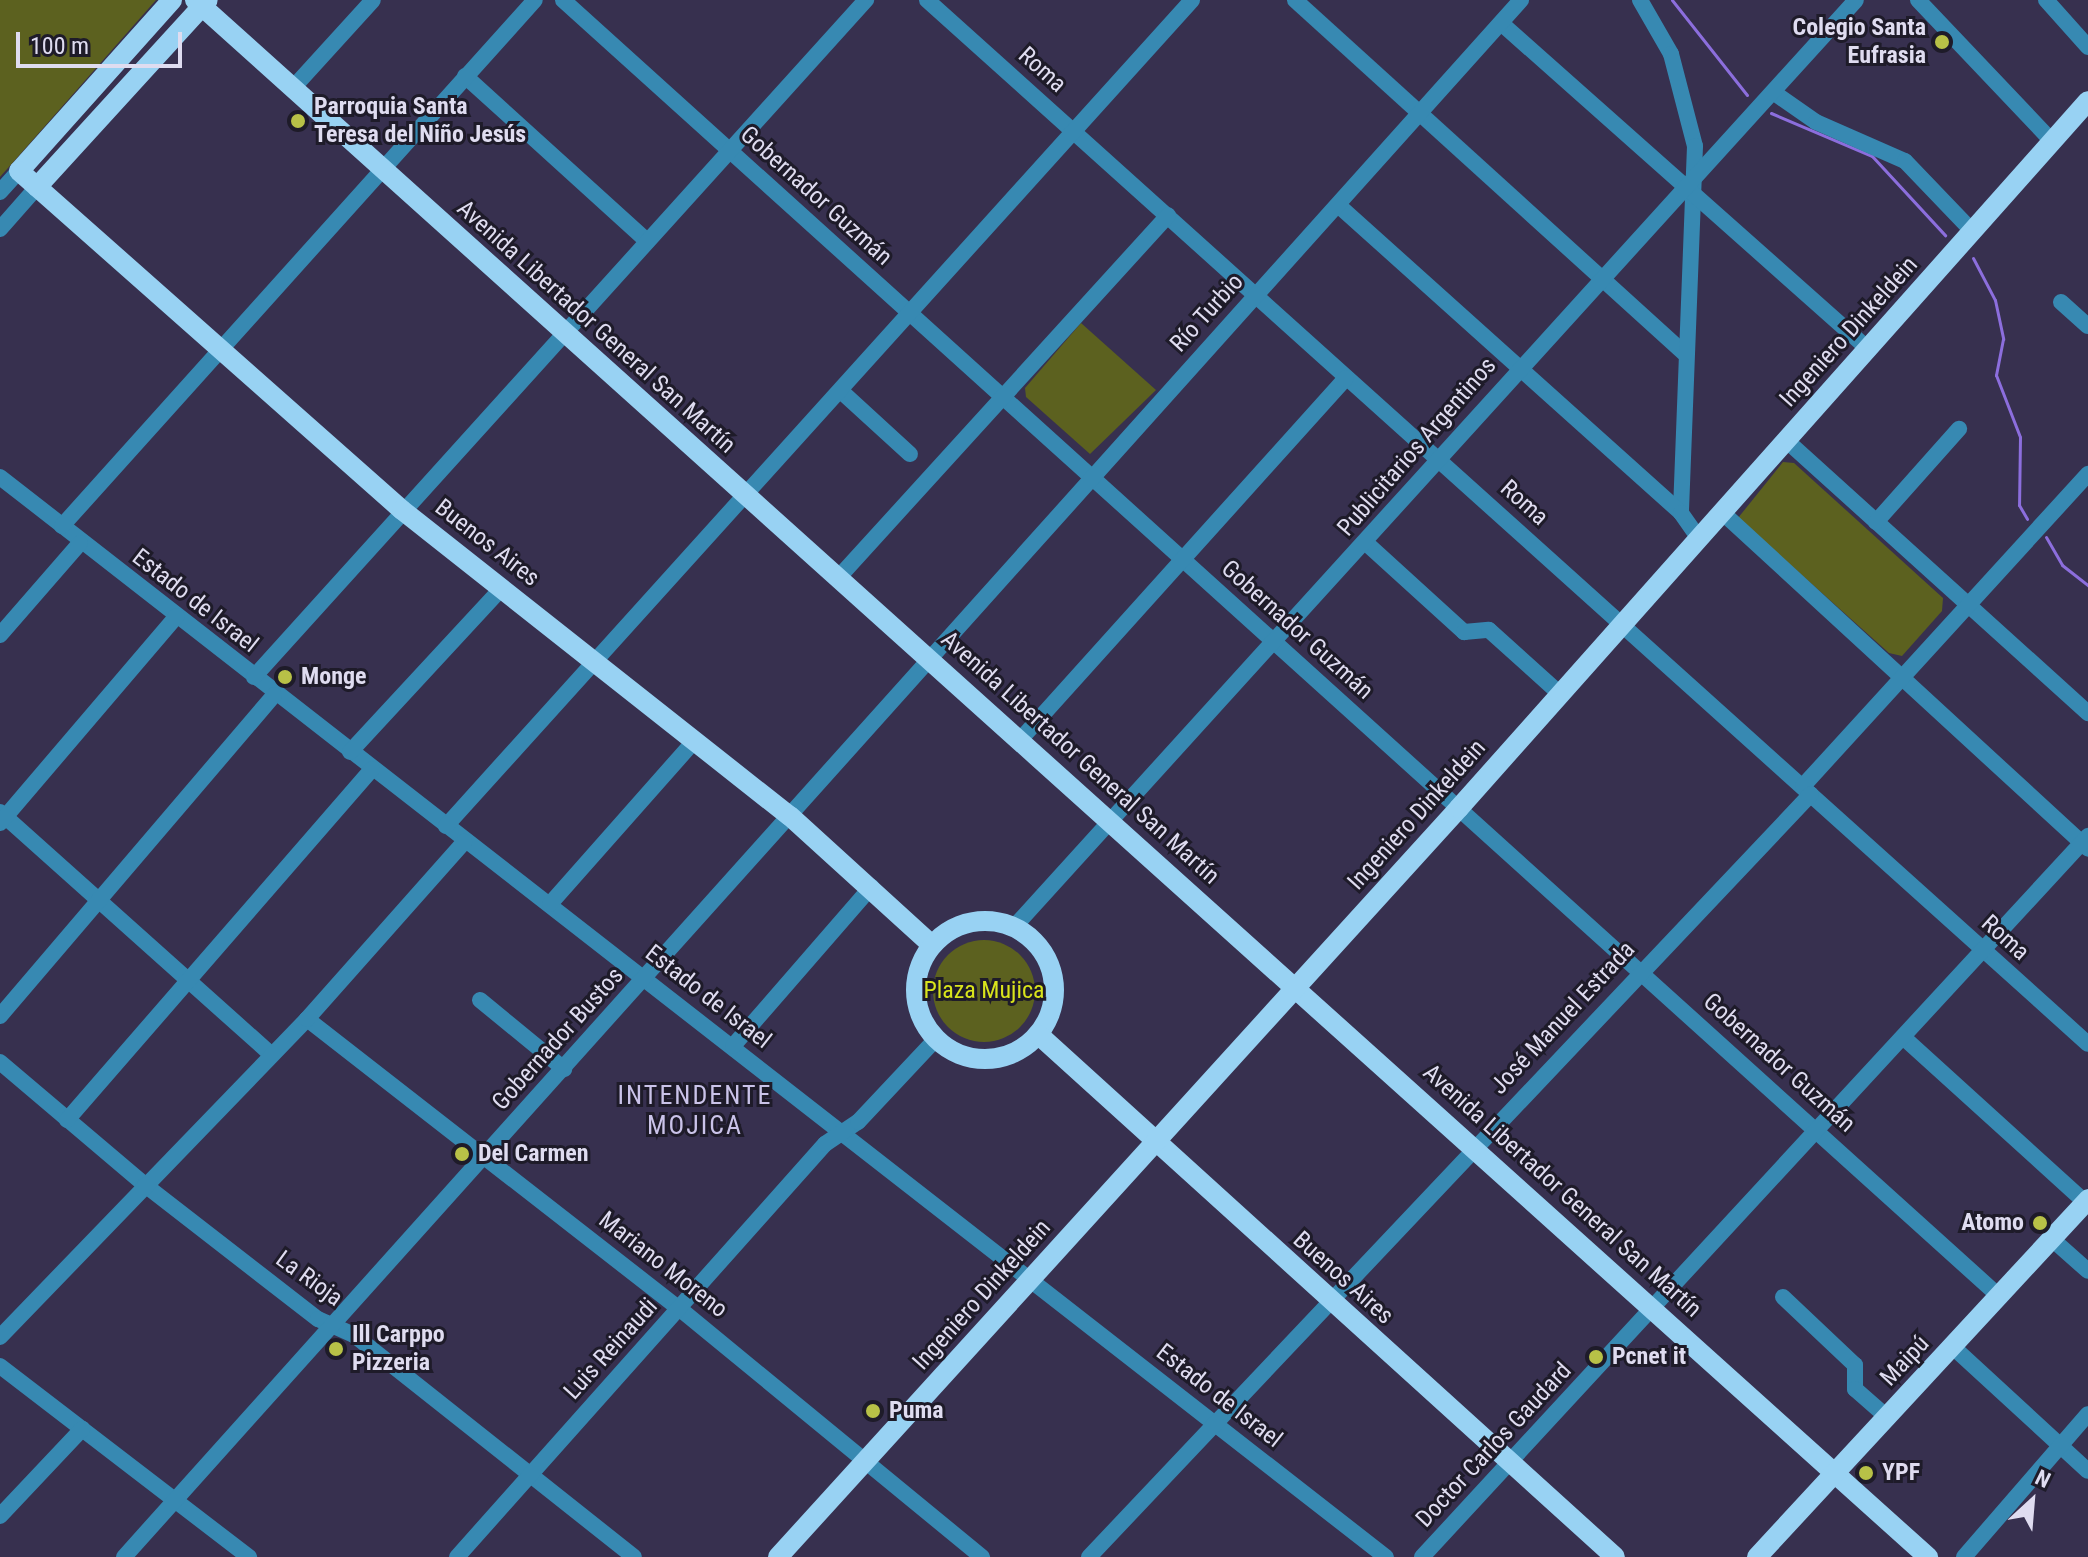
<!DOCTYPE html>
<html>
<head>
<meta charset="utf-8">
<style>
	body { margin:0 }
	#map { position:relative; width:2088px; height:1557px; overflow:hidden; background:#37304f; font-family:"Roboto Condensed",sans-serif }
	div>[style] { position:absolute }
	.green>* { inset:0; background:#5c611f }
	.round { border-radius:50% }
	.stream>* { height:3px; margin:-1.5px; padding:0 1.5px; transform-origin:1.5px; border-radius:1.5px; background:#8c6edd }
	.minor>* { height:16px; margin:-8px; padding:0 8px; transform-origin:8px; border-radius:8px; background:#3789b2 }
	.major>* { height:20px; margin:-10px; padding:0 10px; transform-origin:10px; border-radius:10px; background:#98d2f3 }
	.major>.ring { margin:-10px; padding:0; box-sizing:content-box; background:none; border:20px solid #98d2f3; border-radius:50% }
	.dots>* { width:22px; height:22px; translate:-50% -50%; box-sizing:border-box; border:4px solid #1e1b29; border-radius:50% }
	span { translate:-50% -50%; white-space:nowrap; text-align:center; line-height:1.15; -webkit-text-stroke:6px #1e1b29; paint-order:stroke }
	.poi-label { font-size:24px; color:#dfdcf0; font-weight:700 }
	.right { translate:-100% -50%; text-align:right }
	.left { translate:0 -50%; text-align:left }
	.street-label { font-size:24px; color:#dfdcf0 }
	.park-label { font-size:24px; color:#d9e41c }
	.neighbourhood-label { font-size:26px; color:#cac3e9; letter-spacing:2px }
	.north { position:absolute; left:1992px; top:1461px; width:80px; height:80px; -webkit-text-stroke:6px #1e1b29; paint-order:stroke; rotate:26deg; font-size:22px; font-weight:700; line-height:32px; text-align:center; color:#dfdcf0 }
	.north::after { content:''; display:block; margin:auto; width:28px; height:36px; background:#dfdcf0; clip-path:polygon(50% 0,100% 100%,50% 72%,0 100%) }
	.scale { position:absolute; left:16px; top:32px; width:166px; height:36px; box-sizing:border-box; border:4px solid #dfdcf0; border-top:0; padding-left:10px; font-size:24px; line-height:28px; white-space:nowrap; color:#dfdcf0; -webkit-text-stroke:6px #1e1b29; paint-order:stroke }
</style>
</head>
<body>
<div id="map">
	<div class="green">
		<div style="clip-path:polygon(0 0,156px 0,0 177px)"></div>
		<div style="clip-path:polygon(1081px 323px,1156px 390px,1090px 454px,1026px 397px,1025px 388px)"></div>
		<div style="clip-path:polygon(1783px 462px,1794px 463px,1943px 598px,1942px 611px,1902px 656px,1889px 653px,1738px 518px)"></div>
		<div class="round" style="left:933px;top:940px;width:102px;height:102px"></div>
	</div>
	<div class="stream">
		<div style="left:1672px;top:0;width:121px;rotate:51.7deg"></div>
		<div style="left:1771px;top:113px;width:110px;rotate:23.1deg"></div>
		<div style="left:1872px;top:156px;width:108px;rotate:47.3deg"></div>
		<div style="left:1973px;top:258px;width:47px;rotate:62.4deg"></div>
		<div style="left:1995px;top:300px;width:40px;rotate:78deg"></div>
		<div style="left:2003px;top:339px;width:37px;rotate:101deg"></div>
		<div style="left:1996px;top:375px;width:66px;rotate:68.8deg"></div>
		<div style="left:2020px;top:437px;width:68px;rotate:90.8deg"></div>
		<div style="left:2019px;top:505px;width:16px;rotate:60deg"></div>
		<div style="left:2046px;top:537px;width:32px;rotate:60deg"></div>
		<div style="left:2062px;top:565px;width:33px;rotate:38deg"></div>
	</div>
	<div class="minor">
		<div style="left:563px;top:0;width:1934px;rotate:42.07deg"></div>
		<div style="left:927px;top:0;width:1561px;rotate:41.96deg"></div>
		<div style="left:1295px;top:0;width:527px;rotate:42.23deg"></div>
		<div style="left:1640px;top:0;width:62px;rotate:60.1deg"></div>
		<div style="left:1671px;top:54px;width:95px;rotate:75.4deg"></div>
		<div style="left:1695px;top:146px;width:367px;rotate:92.2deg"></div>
		<div style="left:1918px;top:0;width:195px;rotate:46.5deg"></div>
		<div style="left:2046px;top:0;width:63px;rotate:48.2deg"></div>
		<div style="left:1501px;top:23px;width:492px;rotate:41.6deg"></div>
		<div style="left:465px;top:76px;width:246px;rotate:42.2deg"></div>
		<div style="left:292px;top:89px;width:120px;rotate:-47.7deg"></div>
		<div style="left:1773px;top:92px;width:52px;rotate:34.9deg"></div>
		<div style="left:1816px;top:122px;width:97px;rotate:23.7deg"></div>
		<div style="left:1905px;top:161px;width:98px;rotate:46.2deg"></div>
		<div style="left:0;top:192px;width:28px;rotate:-48deg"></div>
		<div style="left:1338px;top:205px;width:461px;rotate:41.9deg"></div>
		<div style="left:1681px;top:513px;width:32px;rotate:55deg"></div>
		<div style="left:0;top:229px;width:56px;rotate:-48.6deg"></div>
		<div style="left:2061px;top:302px;width:36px;rotate:42deg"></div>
		<div style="left:842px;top:392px;width:92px;rotate:42.4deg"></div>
		<div style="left:1787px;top:441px;width:406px;rotate:42.1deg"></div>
		<div style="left:0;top:477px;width:1757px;rotate:37.93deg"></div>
		<div style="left:1723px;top:513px;width:496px;rotate:42.6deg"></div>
		<div style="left:1876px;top:522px;width:125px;rotate:-48.3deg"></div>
		<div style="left:62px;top:526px;width:707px;rotate:-48.04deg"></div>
		<div style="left:1365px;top:542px;width:134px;rotate:42.3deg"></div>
		<div style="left:1464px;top:632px;width:25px;rotate:-5deg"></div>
		<div style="left:1489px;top:630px;width:96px;rotate:42deg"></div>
		<div style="left:839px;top:577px;width:489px;rotate:-47.7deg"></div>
		<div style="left:0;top:635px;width:122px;rotate:-49deg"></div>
		<div style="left:254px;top:677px;width:913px;rotate:-47.89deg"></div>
		<div style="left:1020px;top:740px;width:487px;rotate:-48deg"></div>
		<div style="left:350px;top:752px;width:224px;rotate:-47.2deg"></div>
		<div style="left:1803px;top:786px;width:423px;rotate:-47.6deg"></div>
		<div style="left:0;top:812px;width:363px;rotate:41.8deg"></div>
		<div style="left:0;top:823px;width:272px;rotate:-49.5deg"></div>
		<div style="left:446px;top:826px;width:1113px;rotate:-47.91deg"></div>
		<div style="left:550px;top:904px;width:219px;rotate:-48.5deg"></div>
		<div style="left:1014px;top:927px;width:1252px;rotate:-47.75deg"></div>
		<div style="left:480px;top:1000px;width:109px;rotate:39.4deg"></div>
		<div style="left:0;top:1016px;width:422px;rotate:-49.5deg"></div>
		<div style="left:307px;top:1019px;width:472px;rotate:37.9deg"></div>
		<div style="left:680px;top:1309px;width:391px;rotate:39.4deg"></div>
		<div style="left:1903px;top:1037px;width:246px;rotate:42.2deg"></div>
		<div style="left:733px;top:1046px;width:211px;rotate:-49deg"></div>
		<div style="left:0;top:1062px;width:190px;rotate:40.3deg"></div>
		<div style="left:145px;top:1185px;width:219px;rotate:37.8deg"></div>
		<div style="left:318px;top:1319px;width:39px;rotate:24deg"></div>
		<div style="left:354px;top:1335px;width:357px;rotate:38.4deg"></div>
		<div style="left:67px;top:1120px;width:465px;rotate:-49deg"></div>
		<div style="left:2052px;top:1239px;width:48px;rotate:41.6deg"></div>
		<div style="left:1783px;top:1297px;width:99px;rotate:43.4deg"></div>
		<div style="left:1855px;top:1365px;width:24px;rotate:90deg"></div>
		<div style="left:1855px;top:1389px;width:44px;rotate:41.3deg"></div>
		<div style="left:0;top:1337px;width:442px;rotate:-46deg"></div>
		<div style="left:307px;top:1019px;width:237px;rotate:-48.4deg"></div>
		<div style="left:1953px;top:1347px;width:183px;rotate:42.6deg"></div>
		<div style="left:0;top:1366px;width:314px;rotate:37.5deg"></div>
		<div style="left:0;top:1516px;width:120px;rotate:-46.7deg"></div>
		<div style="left:124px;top:1557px;width:2092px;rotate:-48.1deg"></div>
		<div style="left:457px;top:1557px;width:553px;rotate:-48.3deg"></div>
		<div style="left:825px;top:1144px;width:40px;rotate:-34deg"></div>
		<div style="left:858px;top:1122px;width:114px;rotate:-46.8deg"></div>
		<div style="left:1089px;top:1557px;width:1050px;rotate:-46.58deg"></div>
		<div style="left:1422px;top:1557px;width:982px;rotate:-47.27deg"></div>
		<div style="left:1964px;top:1557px;width:189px;rotate:-49.1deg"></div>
	</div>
	<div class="major">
		<div style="left:172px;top:0;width:229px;rotate:131.8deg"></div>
		<div style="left:19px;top:171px;width:511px;rotate:41.51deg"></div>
		<div style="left:402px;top:510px;width:494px;rotate:38.3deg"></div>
		<div style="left:790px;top:816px;width:192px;rotate:42.3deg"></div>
		<div style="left:195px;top:0;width:2330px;rotate:41.94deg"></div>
		<div style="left:37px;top:187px;width:253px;rotate:-47.6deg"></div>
		<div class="ring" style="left:916px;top:921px;width:118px;height:118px"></div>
		<div style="left:1039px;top:1035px;width:777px;rotate:42.18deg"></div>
		<div style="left:778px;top:1557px;width:1012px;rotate:-47.72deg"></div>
		<div style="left:1459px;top:808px;width:946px;rotate:-48.34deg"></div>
		<div style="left:1757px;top:1557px;width:488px;rotate:-47.2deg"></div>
	</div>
	<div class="dots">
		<div style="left:1942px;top:42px;background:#b8c147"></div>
		<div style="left:298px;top:121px;background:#b8c147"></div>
		<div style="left:285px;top:677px;background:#b8c147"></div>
		<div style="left:462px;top:1154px;background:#b8c147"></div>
		<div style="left:2040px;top:1223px;background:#b8c147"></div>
		<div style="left:336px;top:1349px;background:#b8c147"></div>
		<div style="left:1596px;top:1357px;background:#b8c147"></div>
		<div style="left:873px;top:1411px;background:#b8c147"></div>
		<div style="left:1866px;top:1473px;background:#b8c147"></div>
	</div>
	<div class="poi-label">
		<span class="right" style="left:1926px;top:42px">Colegio Santa<br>Eufrasia</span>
		<span class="left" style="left:314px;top:121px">Parroquia Santa<br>Teresa del Niño Jesús</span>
		<span class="left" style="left:301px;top:677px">Monge</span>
		<span class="left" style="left:478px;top:1154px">Del Carmen</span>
		<span class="right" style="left:2024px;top:1223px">Atomo</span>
		<span class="left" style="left:352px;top:1349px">Ill Carppo<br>Pizzeria</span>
		<span class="left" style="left:1612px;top:1357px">Pcnet it</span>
		<span class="left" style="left:889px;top:1411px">Puma</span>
		<span class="left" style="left:1882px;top:1473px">YPF</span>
	</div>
	<div class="street-label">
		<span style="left:1042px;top:70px;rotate:42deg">Roma</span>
		<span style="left:816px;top:196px;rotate:42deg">Gobernador Guzmán</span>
		<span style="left:1207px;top:313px;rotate:-48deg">Río Turbio</span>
		<span style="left:596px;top:327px;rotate:42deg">Avenida Libertador General San Martín</span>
		<span style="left:1849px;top:332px;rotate:-48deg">Ingeniero Dinkeldein</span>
		<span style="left:1417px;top:447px;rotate:-49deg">Publicitarios Argentinos</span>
		<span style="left:1524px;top:503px;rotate:42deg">Roma</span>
		<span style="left:487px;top:543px;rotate:38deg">Buenos Aires</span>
		<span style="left:195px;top:601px;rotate:38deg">Estado de Israel</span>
		<span style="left:1297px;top:630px;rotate:42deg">Gobernador Guzmán</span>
		<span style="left:1080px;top:758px;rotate:42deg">Avenida Libertador General San Martín</span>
		<span style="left:1417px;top:815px;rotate:-48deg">Ingeniero Dinkeldein</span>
		<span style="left:2005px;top:938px;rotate:42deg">Roma</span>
		<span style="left:708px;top:997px;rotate:38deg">Estado de Israel</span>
		<span style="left:1563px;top:1018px;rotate:-47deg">José Manuel Estrada</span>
		<span style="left:558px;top:1039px;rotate:-48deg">Gobernador Bustos</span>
		<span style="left:1779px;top:1063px;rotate:42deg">Gobernador Guzmán</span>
		<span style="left:1562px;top:1191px;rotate:42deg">Avenida Libertador General San Martín</span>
		<span style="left:663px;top:1265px;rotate:38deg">Mariano Moreno</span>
		<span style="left:1343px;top:1278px;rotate:42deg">Buenos Aires</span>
		<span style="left:309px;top:1279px;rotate:36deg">La Rioja</span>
		<span style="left:982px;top:1295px;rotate:-48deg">Ingeniero Dinkeldein</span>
		<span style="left:611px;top:1349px;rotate:-48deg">Luis Reinaudi</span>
		<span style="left:1905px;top:1361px;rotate:-47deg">Maipú</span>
		<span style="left:1219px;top:1396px;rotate:38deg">Estado de Israel</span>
		<span style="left:1494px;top:1445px;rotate:-47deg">Doctor Carlos Gaudard</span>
	</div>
	<div class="park-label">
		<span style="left:984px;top:991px">Plaza Mujica</span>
	</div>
	<div class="neighbourhood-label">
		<span style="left:695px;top:1111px">INTENDENTE<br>MOJICA</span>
	</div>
	<div class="north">N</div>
	<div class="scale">100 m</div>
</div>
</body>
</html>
